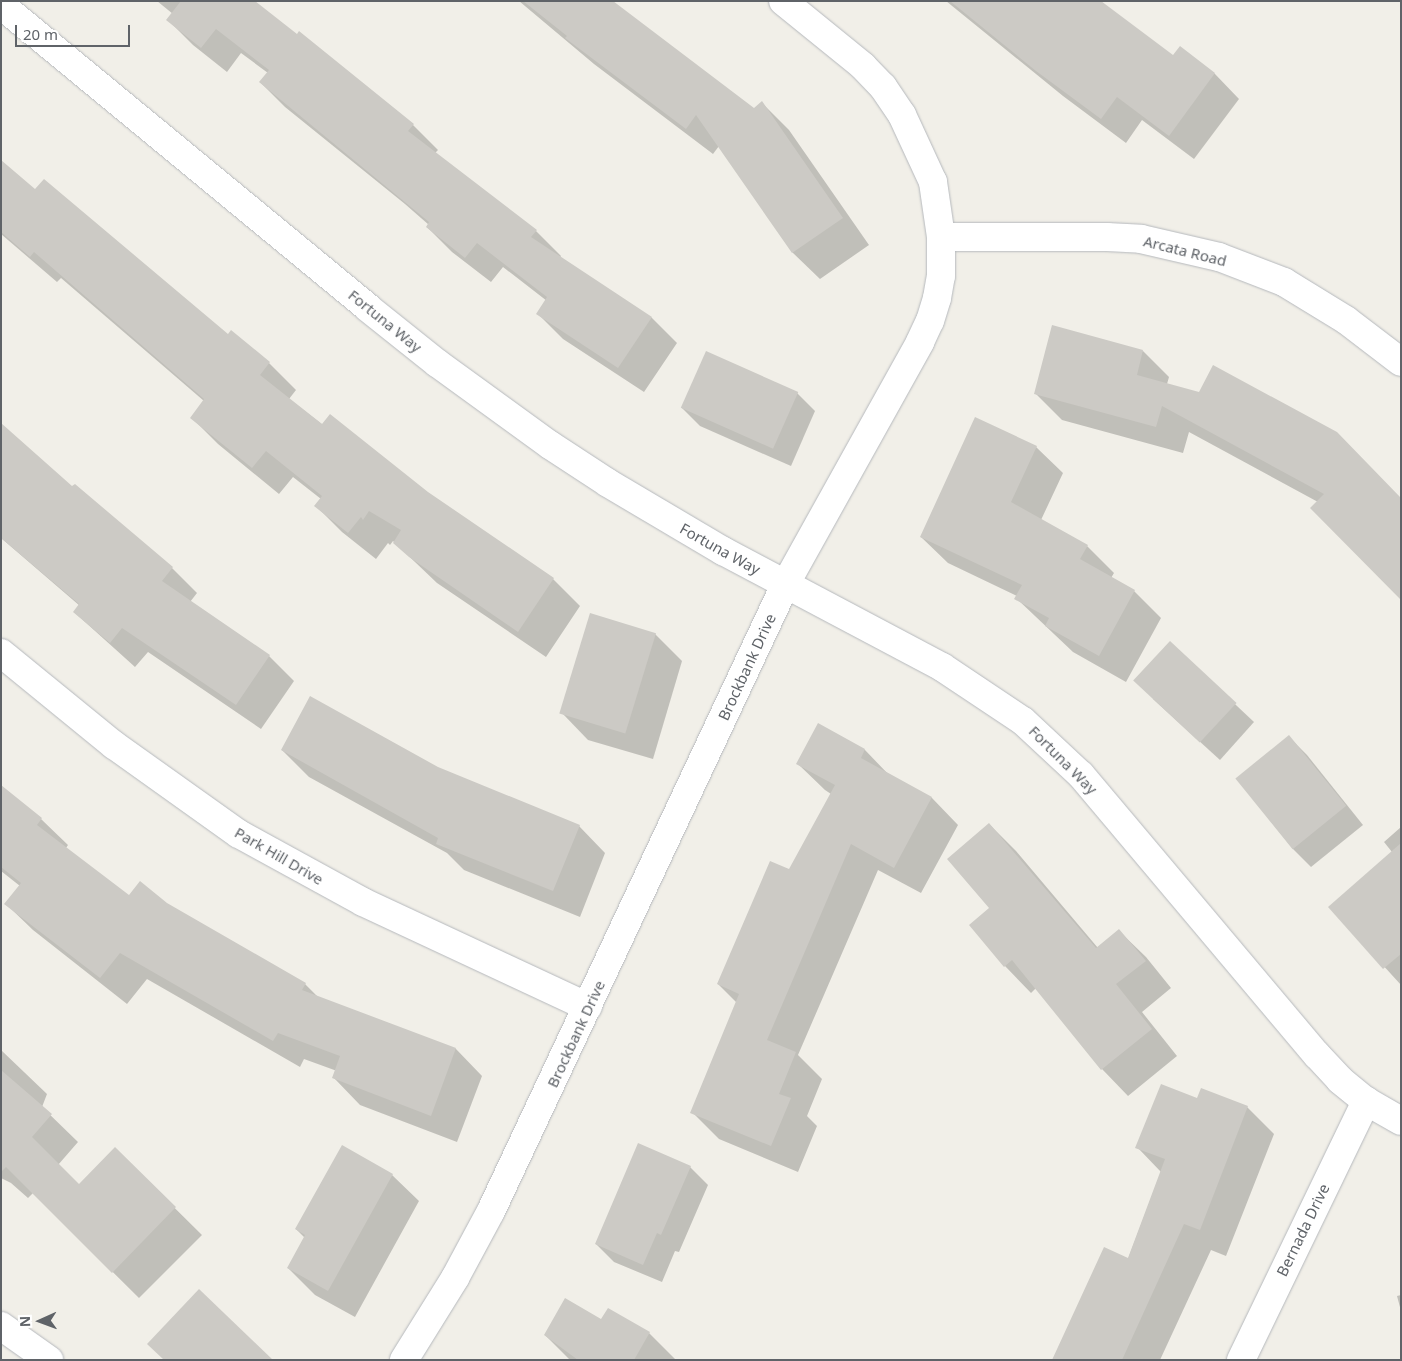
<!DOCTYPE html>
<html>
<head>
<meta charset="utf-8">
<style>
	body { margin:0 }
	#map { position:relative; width:1402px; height:1361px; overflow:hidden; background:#f1efe8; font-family:"Noto Sans",sans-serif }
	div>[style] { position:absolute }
	.shadow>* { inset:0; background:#0003 }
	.building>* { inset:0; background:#cccac5; transform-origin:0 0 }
	.roads { filter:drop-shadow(0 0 1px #b5b8bc) drop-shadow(0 0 1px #b5b8bc) }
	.minor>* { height:28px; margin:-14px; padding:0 14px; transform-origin:14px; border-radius:14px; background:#fff }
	span { translate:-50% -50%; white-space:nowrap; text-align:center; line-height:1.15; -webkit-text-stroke:4.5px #fff; paint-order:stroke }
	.street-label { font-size:15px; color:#5f6368 }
	.frame { position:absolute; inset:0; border:2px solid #5f6368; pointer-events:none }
	.north { position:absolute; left:15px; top:1296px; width:50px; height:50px; -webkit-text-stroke:4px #fff; paint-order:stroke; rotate:268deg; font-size:14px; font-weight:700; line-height:20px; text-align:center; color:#5f6368 }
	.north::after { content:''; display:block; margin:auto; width:18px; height:22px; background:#5f6368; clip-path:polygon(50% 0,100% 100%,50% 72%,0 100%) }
	.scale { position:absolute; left:15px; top:25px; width:115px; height:22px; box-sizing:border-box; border:2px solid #5f6368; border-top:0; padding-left:6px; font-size:15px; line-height:18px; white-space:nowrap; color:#5f6368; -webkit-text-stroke:4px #fff; paint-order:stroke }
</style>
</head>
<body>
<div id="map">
	<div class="shadow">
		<div style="clip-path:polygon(157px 1px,253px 1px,413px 125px,438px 150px,435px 153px,536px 231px,561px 256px,560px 258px,652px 318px,677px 343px,644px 392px,563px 339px,538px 314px,547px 301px,503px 267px,491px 282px,452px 252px,427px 227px,429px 225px,405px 204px,285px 107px,260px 82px,268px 73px,241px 53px,227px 72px,193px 45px,168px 20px,173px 14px)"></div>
		<div style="clip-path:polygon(519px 1px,611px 1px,754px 109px,762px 103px,789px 130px,869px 245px,820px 279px,793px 253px,719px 146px,713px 154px,594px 64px)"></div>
		<div style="clip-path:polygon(946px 1px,1099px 1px,1174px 57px,1180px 48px,1215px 74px,1239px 99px,1194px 159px,1142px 120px,1126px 143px,1063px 96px)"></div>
		<div style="clip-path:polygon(1px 162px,35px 191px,228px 336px,231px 332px,269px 363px,296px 390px,289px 399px,323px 425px,553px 579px,580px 606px,546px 657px,437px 583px,393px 541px,390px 545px,388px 543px,376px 559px,342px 532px,316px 506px,321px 499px,293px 477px,279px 494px,218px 444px,192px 418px,204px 401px,61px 278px,57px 282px,1px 234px)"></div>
		<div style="clip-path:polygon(1143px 351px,1169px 377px,1167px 384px,1364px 461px,1318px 502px,1189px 432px,1183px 453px,1062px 420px,1035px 393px)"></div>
		<div style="clip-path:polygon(797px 393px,815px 411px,791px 466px,700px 426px,682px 408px)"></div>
		<div style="clip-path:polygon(1036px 447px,1063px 473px,1041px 520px,1087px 546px,1114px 573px,1111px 578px,1134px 591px,1161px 618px,1126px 682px,1073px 652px,1016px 598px,1017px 596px,948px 563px,921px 537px)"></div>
		<div style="clip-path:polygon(75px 485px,172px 568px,197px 593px,190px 602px,269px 656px,294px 681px,261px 729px,148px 652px,135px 667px,74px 612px,80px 606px,1px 538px)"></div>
		<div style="clip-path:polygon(655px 634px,682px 661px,653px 759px,588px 740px,562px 713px)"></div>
		<div style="clip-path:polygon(1170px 643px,1254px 722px,1220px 760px,1153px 699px)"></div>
		<div style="clip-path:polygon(818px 725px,865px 750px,890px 776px,932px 798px,958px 825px,921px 893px,878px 870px,798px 1055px,822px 1079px,807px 1116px,817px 1126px,798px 1172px,719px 1139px,692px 1112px,737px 1003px,718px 984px,790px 871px,831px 794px,825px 790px,798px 764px)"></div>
		<div style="clip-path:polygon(1289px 737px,1307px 755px,1363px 825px,1311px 867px,1293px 849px,1237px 779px)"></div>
		<div style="clip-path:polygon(282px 750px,437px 768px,579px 826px,605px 853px,580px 917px,464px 870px,447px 853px,309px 777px)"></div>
		<div style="clip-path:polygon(1px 787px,41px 819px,68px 845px,66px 848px,129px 897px,167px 904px,305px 984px,318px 997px,456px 1049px,482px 1076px,457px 1142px,360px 1105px,334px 1078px,337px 1071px,304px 1059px,300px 1067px,147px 979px,127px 1004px,33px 930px,6px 904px,20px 886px,1px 871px)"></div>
		<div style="clip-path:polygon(989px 824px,1016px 851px,1098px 948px,1119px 931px,1146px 957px,1171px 988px,1142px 1012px,1177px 1056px,1128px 1096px,1102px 1069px,1036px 988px,1031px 993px,1005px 966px,991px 908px)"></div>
		<div style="clip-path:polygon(1401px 827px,1401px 985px,1330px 907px,1392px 852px,1384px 842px)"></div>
		<div style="clip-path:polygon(1px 1050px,47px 1094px,42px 1107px,78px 1142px,58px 1165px,79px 1185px,115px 1149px,202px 1235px,139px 1298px,33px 1193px,28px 1198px,11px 1183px,1px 1178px)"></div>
		<div style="clip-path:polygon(1247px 1107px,1274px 1134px,1226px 1256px,1211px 1250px,1160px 1360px,1054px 1360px,1128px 1259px,1161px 1172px,1137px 1147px)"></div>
		<div style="clip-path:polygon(690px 1167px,708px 1185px,679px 1252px,675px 1251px,662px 1282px,614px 1262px,596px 1244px)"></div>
		<div style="clip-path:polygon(392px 1175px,419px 1201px,355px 1317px,315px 1295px,288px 1268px,305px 1238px,296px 1229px)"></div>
		<div style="clip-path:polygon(1401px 1295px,1401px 1311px,1397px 1296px)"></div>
		<div style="clip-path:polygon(608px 1310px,649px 1333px,676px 1360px,570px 1360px,545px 1335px,602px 1321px)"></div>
	</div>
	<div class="building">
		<div style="clip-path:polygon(181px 1px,255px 1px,297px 34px,299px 31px,414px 124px,408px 131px,537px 230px,531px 237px,652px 317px,618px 368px,536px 314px,547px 297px,477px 243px,465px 258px,426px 227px,429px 222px,259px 82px,269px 70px,216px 29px,201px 48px,166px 20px)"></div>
		<div style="clip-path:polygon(523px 1px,613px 1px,754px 108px,762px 101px,843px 218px,792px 253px,696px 115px,686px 129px,565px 38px,567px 36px)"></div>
		<div style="clip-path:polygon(950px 1px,1101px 1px,1173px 55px,1180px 46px,1215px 73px,1169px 136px,1117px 97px,1101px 119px,1036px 71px)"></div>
		<div style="clip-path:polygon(1px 160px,35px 189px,44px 179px,228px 334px,231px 330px,270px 362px,260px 375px,322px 424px,330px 414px,428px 492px,554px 578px,518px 632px,409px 557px,393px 543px,401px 530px,369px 511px,363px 520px,361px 517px,348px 533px,314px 506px,322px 496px,266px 451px,252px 468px,190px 418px,204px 399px,34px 252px,30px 257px,1px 232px)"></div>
		<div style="clip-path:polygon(1052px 325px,1143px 350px,1137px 375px,1199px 392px,1213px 365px,1337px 432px,1401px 498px,1401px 600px,1310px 508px,1324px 494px,1162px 406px,1156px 427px,1034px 394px)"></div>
		<div style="left:706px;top:351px;width:101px;height:62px;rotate:24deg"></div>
		<div style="clip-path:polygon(975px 417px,1037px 446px,1011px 502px,1088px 545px,1080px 559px,1135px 590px,1099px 656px,1045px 626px,1049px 618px,1014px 599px,1022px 585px,920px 537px)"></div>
		<div style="clip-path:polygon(1px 423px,72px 486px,75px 484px,173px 567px,162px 581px,270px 655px,236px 705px,122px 628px,110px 643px,73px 612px,79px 604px,1px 538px)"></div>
		<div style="left:590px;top:613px;width:69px;height:105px;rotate:17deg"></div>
		<div style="left:1170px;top:641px;width:91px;height:54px;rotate:43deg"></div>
		<div style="clip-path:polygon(310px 696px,438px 767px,580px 825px,553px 891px,436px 844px,438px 838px,281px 750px)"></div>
		<div style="clip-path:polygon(818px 723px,865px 749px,861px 758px,932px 797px,894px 868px,851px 844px,767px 1040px,796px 1052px,779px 1094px,791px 1098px,771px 1146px,690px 1113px,739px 994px,717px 984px,770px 861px,789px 869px,835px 785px,796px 764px)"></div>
		<div style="left:1289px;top:735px;width:91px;height:69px;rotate:51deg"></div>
		<div style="clip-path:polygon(1px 785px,42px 818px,37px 825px,129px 895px,140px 881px,167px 903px,306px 983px,302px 990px,456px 1048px,431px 1116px,332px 1078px,340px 1056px,278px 1033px,273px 1041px,120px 953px,100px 978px,4px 904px,21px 883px,1px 867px)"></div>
		<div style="clip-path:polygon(989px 823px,1096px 948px,1119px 929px,1146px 961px,1116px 984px,1152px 1029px,1101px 1070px,1012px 960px,1004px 967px,969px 925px,989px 908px,947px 859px)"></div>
		<div style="clip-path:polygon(1401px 843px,1401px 954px,1383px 969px,1328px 907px)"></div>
		<div style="clip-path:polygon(1px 1070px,52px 1114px,32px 1137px,79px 1184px,115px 1147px,176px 1207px,112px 1273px,6px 1167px,1px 1172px)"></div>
		<div style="clip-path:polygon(1161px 1084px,1197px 1098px,1201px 1088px,1248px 1106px,1200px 1230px,1184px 1224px,1122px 1360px,1052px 1360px,1104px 1247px,1128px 1258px,1165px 1159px,1135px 1148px)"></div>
		<div style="clip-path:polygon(638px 1143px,691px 1166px,661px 1235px,657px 1233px,643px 1265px,595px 1244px)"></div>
		<div style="clip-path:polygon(342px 1145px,393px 1174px,328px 1291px,287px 1268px,305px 1235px,295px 1229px)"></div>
		<div style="clip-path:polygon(199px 1289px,273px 1360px,164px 1360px,147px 1344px)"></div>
		<div style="clip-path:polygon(565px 1298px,601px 1319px,608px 1308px,650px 1332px,634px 1360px,578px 1360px,544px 1335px)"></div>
	</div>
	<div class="roads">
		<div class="minor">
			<div style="left:1px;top:5px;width:476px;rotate:39.5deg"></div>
			<div style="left:368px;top:308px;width:88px;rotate:38.6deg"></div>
			<div style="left:437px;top:363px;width:140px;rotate:36deg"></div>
			<div style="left:550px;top:445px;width:69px;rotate:33.2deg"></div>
			<div style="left:608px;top:483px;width:134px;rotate:30.6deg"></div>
			<div style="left:723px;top:551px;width:248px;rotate:27.9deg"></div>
			<div style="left:942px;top:667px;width:97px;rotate:33.7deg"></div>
			<div style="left:1023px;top:721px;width:79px;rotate:43deg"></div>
			<div style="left:1081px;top:775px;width:366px;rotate:49.9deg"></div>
			<div style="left:1317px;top:1055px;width:34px;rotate:47deg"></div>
			<div style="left:1340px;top:1080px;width:33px;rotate:39deg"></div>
			<div style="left:1366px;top:1101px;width:40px;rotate:29.7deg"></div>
			<div style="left:941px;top:237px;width:166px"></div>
			<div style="left:1107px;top:237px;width:34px;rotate:3deg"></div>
			<div style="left:1141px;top:239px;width:80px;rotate:13deg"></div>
			<div style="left:1219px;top:257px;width:70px;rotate:21deg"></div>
			<div style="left:1284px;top:282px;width:73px;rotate:31.5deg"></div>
			<div style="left:1346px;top:320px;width:69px;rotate:37.4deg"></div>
			<div style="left:1px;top:653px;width:146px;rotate:39.2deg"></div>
			<div style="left:114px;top:745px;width:153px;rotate:35.5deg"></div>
			<div style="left:239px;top:834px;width:141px;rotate:28.7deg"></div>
			<div style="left:363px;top:902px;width:248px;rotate:25deg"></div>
			<div style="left:1px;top:1326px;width:59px;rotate:35.3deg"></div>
			<div style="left:404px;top:1360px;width:97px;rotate:-58.1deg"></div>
			<div style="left:455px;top:1278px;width:76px;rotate:-61.8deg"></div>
			<div style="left:491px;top:1211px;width:692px;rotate:-64.84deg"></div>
			<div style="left:785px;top:585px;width:278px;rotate:-60.9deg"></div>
			<div style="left:920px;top:342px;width:23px;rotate:-65deg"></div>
			<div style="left:930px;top:321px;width:24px;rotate:-73deg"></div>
			<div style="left:937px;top:298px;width:22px;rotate:-80deg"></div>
			<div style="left:941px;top:276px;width:39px;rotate:-90deg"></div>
			<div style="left:941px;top:237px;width:56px;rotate:-98.3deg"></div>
			<div style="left:933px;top:182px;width:74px;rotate:-114.8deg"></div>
			<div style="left:902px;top:115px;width:34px;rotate:-124deg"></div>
			<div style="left:883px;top:87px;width:29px;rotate:-134deg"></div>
			<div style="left:863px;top:66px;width:103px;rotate:-140.9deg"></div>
			<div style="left:1241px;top:1360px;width:288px;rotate:-64.2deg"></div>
		</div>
	</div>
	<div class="street-label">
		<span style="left:1185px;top:251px;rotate:14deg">Arcata Road</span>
		<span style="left:385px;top:321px;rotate:39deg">Fortuna Way</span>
		<span style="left:720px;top:549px;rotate:29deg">Fortuna Way</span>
		<span style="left:747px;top:667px;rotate:-65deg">Brockbank Drive</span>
		<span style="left:1063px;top:760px;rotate:45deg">Fortuna Way</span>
		<span style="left:279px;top:856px;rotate:30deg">Park Hill Drive</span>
		<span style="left:576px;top:1034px;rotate:-65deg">Brockbank Drive</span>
		<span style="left:1303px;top:1230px;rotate:-64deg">Bernada Drive</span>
	</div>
	<div class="frame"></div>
	<div class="north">N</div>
	<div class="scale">20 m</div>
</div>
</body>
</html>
